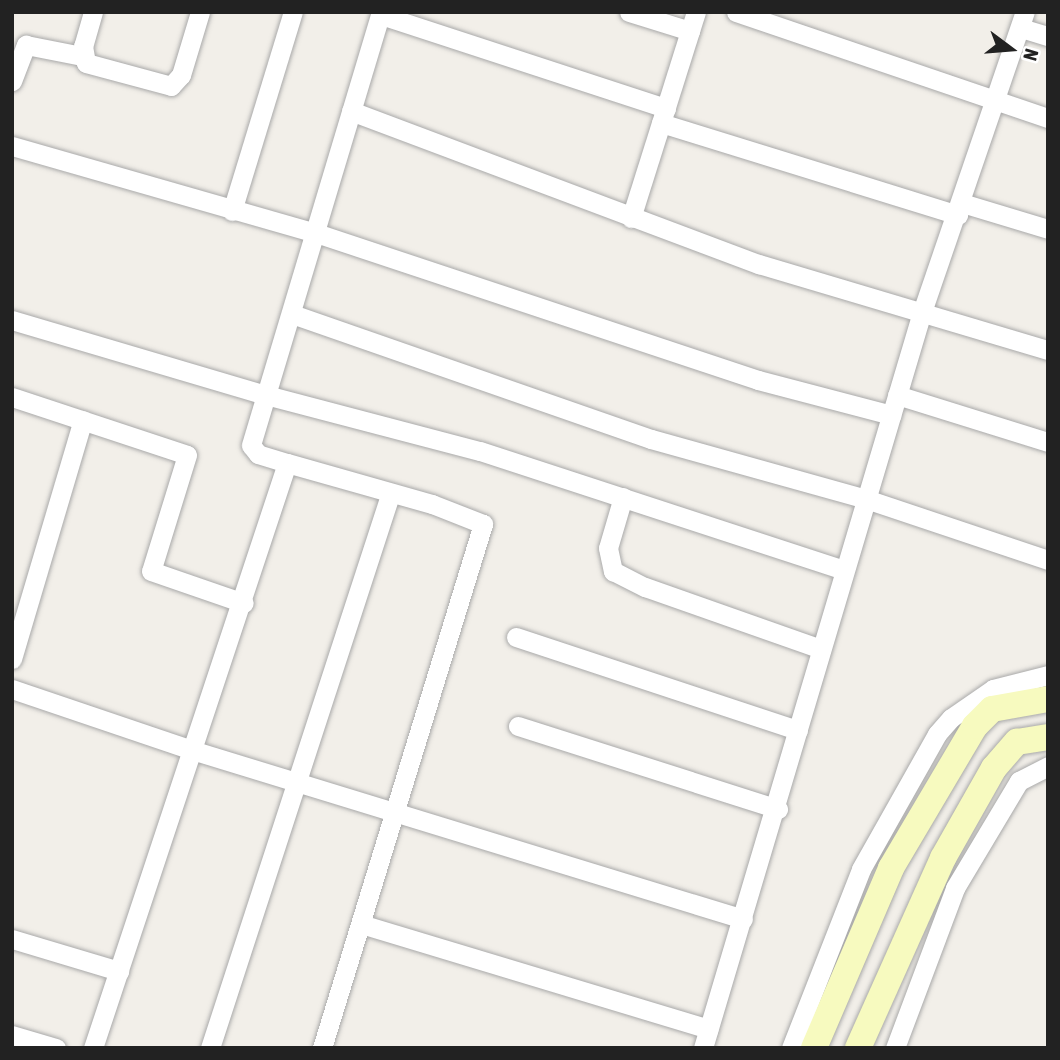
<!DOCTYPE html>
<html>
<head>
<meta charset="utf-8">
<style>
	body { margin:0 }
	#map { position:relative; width:1060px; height:1060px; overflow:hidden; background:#f2efe9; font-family:"Asap Condensed",sans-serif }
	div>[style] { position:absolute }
	.roads { filter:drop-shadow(0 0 2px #a9a9a9) drop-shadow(0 0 2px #a9a9a9) }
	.street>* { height:19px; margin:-9.5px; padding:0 9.5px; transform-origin:9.5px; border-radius:9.5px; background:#fff }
	.secondary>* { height:26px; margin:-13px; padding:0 13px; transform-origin:13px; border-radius:13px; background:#f7fabf }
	span { translate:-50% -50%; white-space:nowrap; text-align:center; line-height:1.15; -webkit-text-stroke:5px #fff; paint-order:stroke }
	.frame { position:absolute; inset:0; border:14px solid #222; pointer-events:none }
	.north { position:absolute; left:976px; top:14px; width:70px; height:70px; -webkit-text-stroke:5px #fff; paint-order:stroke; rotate:106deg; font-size:19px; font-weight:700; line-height:28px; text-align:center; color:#222 }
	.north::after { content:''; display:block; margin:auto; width:24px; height:32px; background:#222; clip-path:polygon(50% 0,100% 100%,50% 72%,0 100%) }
</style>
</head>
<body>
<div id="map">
	<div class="roads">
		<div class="street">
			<div style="left:93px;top:12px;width:35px;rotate:106deg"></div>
			<div style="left:83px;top:46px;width:17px;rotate:80deg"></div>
			<div style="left:86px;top:63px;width:88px;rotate:15.1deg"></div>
			<div style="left:171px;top:86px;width:15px;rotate:-48deg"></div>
			<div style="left:181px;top:75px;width:66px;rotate:-73.2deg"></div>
			<div style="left:629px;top:12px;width:64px;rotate:17.3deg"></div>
			<div style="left:736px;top:12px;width:330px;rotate:18.8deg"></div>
			<div style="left:381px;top:15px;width:300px;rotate:18.1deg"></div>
			<div style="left:1021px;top:28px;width:28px;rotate:17deg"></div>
			<div style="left:12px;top:81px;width:39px;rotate:-69deg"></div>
			<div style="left:26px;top:45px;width:57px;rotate:11.1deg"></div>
			<div style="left:351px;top:111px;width:436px;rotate:20.6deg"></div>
			<div style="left:759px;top:264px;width:302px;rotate:16.6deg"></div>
			<div style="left:661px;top:123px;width:311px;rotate:17.2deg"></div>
			<div style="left:12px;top:146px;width:316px;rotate:16deg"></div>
			<div style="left:316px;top:233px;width:466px;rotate:18.4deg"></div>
			<div style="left:758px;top:380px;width:138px;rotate:14.7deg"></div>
			<div style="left:962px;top:203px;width:90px;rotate:16.8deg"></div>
			<div style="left:232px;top:211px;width:208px;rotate:-73deg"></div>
			<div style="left:631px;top:218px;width:216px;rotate:-72.5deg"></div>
			<div style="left:292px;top:314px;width:380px;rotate:19.2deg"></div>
			<div style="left:651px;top:439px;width:223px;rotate:15.6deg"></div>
			<div style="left:866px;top:499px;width:192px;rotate:18.5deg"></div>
			<div style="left:12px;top:320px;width:265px;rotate:16.5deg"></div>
			<div style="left:266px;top:395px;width:221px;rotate:14.7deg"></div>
			<div style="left:480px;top:451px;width:383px;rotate:18.1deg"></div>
			<div style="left:897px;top:395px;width:158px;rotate:17.3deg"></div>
			<div style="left:12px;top:397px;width:184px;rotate:18.3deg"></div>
			<div style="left:187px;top:455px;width:121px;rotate:107.2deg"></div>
			<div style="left:151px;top:571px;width:98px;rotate:19deg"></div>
			<div style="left:287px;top:463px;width:151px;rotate:15.8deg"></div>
			<div style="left:432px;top:504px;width:55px;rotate:21.4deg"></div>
			<div style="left:483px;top:524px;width:548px;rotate:107.08deg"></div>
			<div style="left:623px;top:497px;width:53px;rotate:106.4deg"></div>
			<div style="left:608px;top:548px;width:24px;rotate:78deg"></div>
			<div style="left:613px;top:571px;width:36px;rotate:27deg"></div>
			<div style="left:645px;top:587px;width:187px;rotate:19.4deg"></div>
			<div style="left:516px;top:637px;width:297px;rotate:18.3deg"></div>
			<div style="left:12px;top:659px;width:249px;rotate:-73.5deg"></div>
			<div style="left:12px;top:689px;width:193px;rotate:18.7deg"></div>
			<div style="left:195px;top:751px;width:573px;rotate:17.04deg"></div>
			<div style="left:518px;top:726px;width:273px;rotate:17.7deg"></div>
			<div style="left:361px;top:924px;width:363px;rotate:16.8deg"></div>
			<div style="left:12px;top:939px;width:112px;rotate:16.7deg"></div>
			<div style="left:12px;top:1035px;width:46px;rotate:16.5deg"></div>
			<div style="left:93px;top:1048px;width:616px;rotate:-71.65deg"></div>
			<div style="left:287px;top:463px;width:30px;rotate:-163deg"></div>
			<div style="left:258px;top:454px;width:11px;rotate:-128deg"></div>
			<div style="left:251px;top:445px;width:452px;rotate:-73.3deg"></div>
			<div style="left:210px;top:1048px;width:582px;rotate:-71.97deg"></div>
			<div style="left:703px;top:1048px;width:768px;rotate:-73.43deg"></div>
			<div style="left:922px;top:312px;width:317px;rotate:-71.1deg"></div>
			<div style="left:791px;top:1048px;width:192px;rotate:-68.6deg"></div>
			<div style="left:861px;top:869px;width:155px;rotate:-60.6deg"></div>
			<div style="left:937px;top:734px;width:21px;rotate:-49deg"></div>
			<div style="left:951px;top:718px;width:51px;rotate:-34.6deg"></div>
			<div style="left:993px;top:689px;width:57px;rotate:-14.3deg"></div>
			<div style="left:895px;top:1048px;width:171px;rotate:-69.4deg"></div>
			<div style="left:955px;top:888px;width:125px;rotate:-59.1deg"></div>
			<div style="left:1019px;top:781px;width:33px;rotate:-27deg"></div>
		</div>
		<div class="secondary">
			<div style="left:814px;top:1048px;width:196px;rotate:-66.8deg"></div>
			<div style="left:891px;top:868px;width:165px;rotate:-59.4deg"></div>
			<div style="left:975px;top:726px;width:24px;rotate:-45deg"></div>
			<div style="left:992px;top:709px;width:57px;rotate:-10.1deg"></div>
			<div style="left:858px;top:1048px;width:208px;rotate:-65.9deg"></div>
			<div style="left:943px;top:858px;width:103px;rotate:-60.5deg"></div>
			<div style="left:994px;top:768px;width:35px;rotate:-49deg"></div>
			<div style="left:1017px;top:742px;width:31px;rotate:-9deg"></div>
		</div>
	</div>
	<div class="frame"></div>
	<div class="north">N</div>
</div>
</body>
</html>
